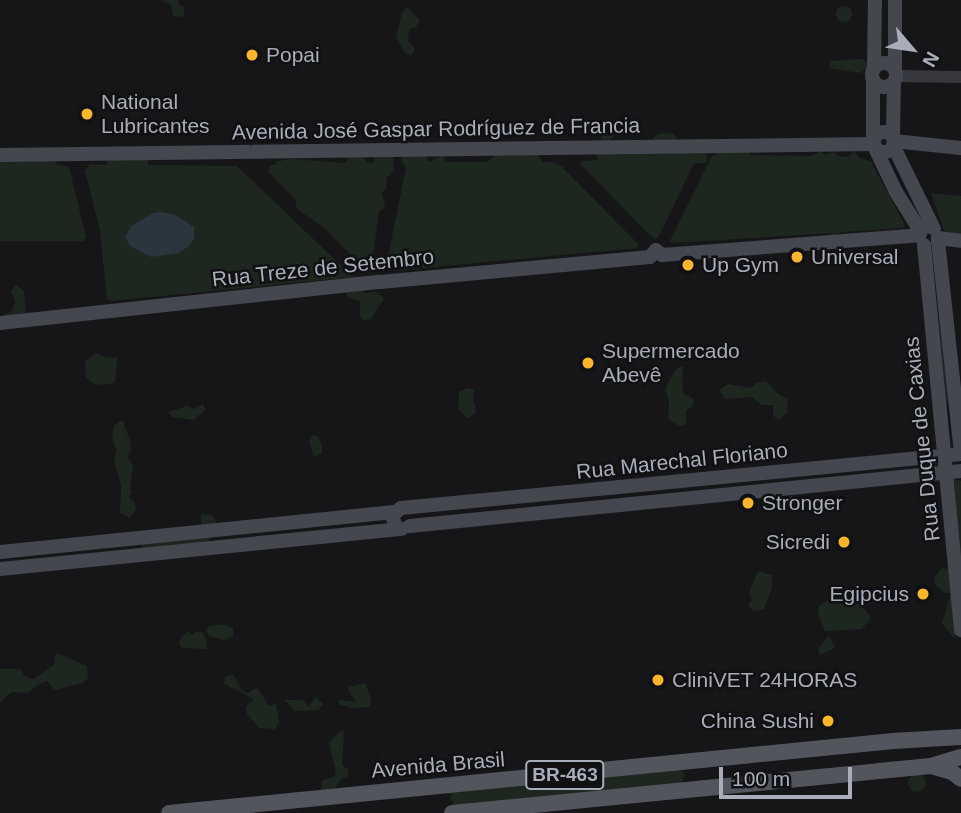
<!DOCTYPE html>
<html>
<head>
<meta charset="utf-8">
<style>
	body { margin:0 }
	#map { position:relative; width:961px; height:813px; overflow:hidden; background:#161618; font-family:Helvetica,sans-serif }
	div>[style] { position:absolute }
	.green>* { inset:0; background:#1e271f }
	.round { border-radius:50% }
	.water>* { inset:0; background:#2b353d }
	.tertiary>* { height:12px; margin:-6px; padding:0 6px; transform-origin:6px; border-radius:6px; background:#37383e }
	.secondary>* { height:14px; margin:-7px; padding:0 7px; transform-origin:7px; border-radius:7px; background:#45474e }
	.secondary>.ring { margin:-7px; padding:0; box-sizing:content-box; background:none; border:14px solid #45474e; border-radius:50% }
	.primary>* { height:16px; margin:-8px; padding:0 8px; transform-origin:8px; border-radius:8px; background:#53555d }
	.dots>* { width:19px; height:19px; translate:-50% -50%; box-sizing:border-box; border:4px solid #111113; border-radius:50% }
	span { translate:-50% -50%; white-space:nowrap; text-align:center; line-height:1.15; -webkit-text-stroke:5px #111113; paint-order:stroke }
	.shield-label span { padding:2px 5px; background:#111113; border:2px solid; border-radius:5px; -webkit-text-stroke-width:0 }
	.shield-label { font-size:19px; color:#a8adb9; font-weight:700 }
	.poi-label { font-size:21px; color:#a8adb9 }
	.left { translate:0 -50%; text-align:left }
	.right { translate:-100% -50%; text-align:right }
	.street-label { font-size:21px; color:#a8adb9 }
	.north { position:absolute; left:877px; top:14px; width:70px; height:70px; -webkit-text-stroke:5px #111113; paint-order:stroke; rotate:119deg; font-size:19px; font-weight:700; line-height:28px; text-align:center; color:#a8adb9 }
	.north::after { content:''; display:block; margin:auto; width:24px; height:32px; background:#a8adb9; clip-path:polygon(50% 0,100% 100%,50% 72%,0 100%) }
	.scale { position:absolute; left:719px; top:767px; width:133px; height:32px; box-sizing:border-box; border:4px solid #a8adb9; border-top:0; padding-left:9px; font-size:21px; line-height:24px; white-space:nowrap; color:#a8adb9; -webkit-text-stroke:5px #111113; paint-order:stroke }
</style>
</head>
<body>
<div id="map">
	<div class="green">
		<div style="clip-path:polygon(160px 0,179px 0,178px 4px,185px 7px,183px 17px,173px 16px,171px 5px)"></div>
		<div class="round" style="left:836px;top:6px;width:16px;height:16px"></div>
		<div style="clip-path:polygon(407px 7px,420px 20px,416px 27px,409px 29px,408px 41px,415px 49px,411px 56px,404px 52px,396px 36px,402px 13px)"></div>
		<div style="clip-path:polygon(861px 59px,868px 62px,867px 68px,860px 73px,829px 68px,831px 61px)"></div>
		<div style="clip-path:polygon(603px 120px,618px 133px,608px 141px,602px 140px,599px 129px)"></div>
		<div style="clip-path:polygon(663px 133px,674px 134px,678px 140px,705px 151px,707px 160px,706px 163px,694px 163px,658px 238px,654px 239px,580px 164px,582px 161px,597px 160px,596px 152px,625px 140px,652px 141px,656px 135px)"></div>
		<div style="clip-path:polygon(716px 145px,749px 151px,750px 155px,812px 156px,820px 151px,826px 155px,834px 152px,838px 156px,848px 157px,854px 151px,859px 157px,871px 162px,905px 225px,903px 228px,842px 232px,832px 236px,831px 233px,672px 243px,670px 241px,712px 156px,716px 155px)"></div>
		<div style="clip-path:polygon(351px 154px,363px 156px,367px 163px,374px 162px,376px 155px,393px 156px,394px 169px,387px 178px,386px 189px,382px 192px,385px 207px,379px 212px,371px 269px,366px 270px,324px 228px,297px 209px,295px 199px,267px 171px,271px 165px,277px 165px,275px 162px,290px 159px,346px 163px)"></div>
		<div style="clip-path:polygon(498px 154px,537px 154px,543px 162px,553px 162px,562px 167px,639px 245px,637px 248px,391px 271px,386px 266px,406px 168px,401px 160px,405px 155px,427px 157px,428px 162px,444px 155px,445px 162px,487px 162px)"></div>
		<div style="clip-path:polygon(0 155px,56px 159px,56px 164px,69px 167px,86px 237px,83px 241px,0 241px)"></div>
		<div style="clip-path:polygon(109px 157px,148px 157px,148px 165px,237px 166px,351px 275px,365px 280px,363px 293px,376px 292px,383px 297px,383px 300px,371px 319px,364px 321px,360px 316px,360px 301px,349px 298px,342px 289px,344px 278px,110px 301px,107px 299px,100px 231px,85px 171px,90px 164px,106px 165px)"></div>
		<div style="clip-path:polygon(931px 193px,961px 196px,961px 235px,948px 234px,944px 230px)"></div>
		<div style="clip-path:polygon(933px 253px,949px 402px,947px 403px,946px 402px)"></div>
		<div style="clip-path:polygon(16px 285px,24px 291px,26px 313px,3px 317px,13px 310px,15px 301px,11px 291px)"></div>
		<div style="clip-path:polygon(97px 353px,107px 358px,117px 357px,115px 383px,96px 385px,86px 378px,85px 361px)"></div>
		<div style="clip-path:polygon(683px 366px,682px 387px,684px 394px,694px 399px,692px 407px,686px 410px,686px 424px,679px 426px,668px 419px,669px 400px,665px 389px,676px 369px)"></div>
		<div style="clip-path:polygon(766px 381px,778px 394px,788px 399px,787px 413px,778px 420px,773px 415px,773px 405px,762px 405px,751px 397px,725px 399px,719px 390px,728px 384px,751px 388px,756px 383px)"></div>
		<div style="clip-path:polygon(467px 388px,474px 390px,473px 401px,476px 407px,475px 414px,467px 418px,458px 408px,459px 392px)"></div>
		<div style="clip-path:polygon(203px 404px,205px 410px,194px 420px,173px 417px,168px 412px,187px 406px,194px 409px)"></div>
		<div style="clip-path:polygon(120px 421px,123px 421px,130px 441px,131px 451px,127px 457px,133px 465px,130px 489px,132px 492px,129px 498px,135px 502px,136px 509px,130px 518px,120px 513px,121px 485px,114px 460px,117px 450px,112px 440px,114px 426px)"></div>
		<div style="clip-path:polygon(312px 435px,318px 436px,322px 446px,322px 453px,314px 457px,309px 441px)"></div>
		<div style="clip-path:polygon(954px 479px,961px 481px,961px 554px,959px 553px)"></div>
		<div style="clip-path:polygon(201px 514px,212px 515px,217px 521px,209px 529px,209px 544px,143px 549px,141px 546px,142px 542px,201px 528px)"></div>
		<div style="clip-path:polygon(942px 568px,957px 571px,959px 631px,954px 638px,942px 623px,951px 593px,945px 593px,936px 585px,934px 578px)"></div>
		<div style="clip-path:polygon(758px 571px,772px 575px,772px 588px,764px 609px,754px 611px,748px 606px,752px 600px,749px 593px)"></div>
		<div style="clip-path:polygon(826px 601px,860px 603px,871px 618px,862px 629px,825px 631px,818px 614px,819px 606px)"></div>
		<div style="clip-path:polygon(221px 624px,233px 628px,233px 636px,224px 640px,209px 636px,206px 629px,208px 627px)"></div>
		<div style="clip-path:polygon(188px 631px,192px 635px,197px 631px,202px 632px,207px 640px,206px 649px,182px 648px,179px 643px,181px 638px)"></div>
		<div style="clip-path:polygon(829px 635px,835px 648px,820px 655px,818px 649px)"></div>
		<div style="clip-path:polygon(58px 653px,87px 666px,88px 678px,83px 683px,54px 690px,47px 681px,43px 682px,27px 693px,11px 692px,0 703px,0 669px,20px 669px,25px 676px,33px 679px,54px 665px,55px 655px)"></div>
		<div style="clip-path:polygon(233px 674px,242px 690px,248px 693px,257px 687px,269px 706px,276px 704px,279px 722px,275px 729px,259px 728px,247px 714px,246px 707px,254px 699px,224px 684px,225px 677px)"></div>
		<div style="clip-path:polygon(365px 683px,372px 701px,369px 707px,351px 708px,339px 704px,339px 700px,356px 702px,348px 690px,349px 687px)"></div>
		<div style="clip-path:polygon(315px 697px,323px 704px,318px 710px,295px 711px,285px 700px,303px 700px,309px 707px)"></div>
		<div style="clip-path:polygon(342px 730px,344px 733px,342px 765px,348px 769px,348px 776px,341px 779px,335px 788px,324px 790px,321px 788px,322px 781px,335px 776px,336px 773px,329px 742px)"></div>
		<div style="clip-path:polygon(679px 768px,685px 774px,682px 783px,455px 806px,450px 799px,452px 792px)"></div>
		<div class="round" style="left:908px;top:774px;width:18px;height:18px"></div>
	</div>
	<div class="water">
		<div style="clip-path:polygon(162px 212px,175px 215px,194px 227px,194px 238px,189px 246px,179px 253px,151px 257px,130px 246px,125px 237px,131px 226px,154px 213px)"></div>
	</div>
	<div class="tertiary">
		<div style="left:896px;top:76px;width:65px;rotate:0.9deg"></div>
	</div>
	<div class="secondary">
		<div class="ring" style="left:872px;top:63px;width:10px;height:10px"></div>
		<div style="left:874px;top:68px;width:68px;rotate:-89.2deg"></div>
		<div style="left:895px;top:69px;width:69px;rotate:-90deg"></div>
		<div class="ring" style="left:874px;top:132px;width:6px;height:6px"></div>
		<div style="left:893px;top:137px;width:55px;rotate:-89deg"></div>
		<div style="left:873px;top:141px;width:62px;rotate:-90deg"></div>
		<div style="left:894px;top:141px;width:67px;rotate:6deg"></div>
		<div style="left:893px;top:145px;width:93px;rotate:64deg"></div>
		<div style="left:874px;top:146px;width:51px;rotate:64.4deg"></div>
		<div style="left:896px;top:192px;width:47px;rotate:58deg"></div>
		<div style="left:0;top:155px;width:873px;rotate:-0.72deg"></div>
		<div style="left:938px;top:238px;width:23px;rotate:7deg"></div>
		<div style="left:938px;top:241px;width:214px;rotate:83.8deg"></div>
		<div style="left:924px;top:245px;width:387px;rotate:84.5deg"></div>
		<div style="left:0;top:323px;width:382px;rotate:-6.2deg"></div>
		<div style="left:380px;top:282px;width:271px;rotate:-5.3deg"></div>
		<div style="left:650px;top:257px;width:9px;rotate:-49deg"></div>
		<div style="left:656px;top:250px;width:8px;rotate:40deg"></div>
		<div style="left:662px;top:255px;width:258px;rotate:-4.4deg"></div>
		<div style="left:410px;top:526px;width:554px;rotate:-5.7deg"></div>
		<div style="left:396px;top:528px;width:13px;rotate:-108deg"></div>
		<div style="left:392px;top:516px;width:12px;rotate:-42deg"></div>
		<div style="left:401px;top:508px;width:563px;rotate:-5.51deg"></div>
		<div style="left:0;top:552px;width:396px;rotate:-5.8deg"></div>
		<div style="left:0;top:569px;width:404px;rotate:-5.7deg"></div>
	</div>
	<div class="primary">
		<div style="left:931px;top:766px;width:22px;rotate:16deg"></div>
		<div style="left:952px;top:772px;width:11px;rotate:38deg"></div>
		<div style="left:169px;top:813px;width:728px;rotate:-5.68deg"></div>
		<div style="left:893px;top:741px;width:68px;rotate:-3.4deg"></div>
		<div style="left:452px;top:813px;width:429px;rotate:-5.6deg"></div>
		<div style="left:879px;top:771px;width:52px;rotate:-5.5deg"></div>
		<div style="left:931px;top:766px;width:31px;rotate:-17deg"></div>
	</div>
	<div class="dots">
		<div style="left:252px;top:55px;background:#fbb62c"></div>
		<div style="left:87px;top:114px;background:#fbb62c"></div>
		<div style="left:797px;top:257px;background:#fbb62c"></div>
		<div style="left:688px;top:265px;background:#fbb62c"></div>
		<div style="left:588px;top:363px;background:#fbb62c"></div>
		<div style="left:748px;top:503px;background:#fbb62c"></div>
		<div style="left:844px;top:542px;background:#fbb62c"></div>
		<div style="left:923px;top:594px;background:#fbb62c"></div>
		<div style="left:658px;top:680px;background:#fbb62c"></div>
		<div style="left:828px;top:721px;background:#fbb62c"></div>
	</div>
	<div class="shield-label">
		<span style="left:565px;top:775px">BR-463</span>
	</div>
	<div class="poi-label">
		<span class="left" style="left:266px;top:55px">Popai</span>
		<span class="left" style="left:101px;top:114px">National<br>Lubricantes</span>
		<span class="left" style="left:811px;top:257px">Universal</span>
		<span class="left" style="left:702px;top:265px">Up Gym</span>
		<span class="left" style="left:602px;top:363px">Supermercado<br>Abevê</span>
		<span class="left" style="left:762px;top:503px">Stronger</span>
		<span class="right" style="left:830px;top:542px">Sicredi</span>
		<span class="right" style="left:909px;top:594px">Egipcius</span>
		<span class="left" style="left:672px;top:680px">CliniVET 24HORAS</span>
		<span class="right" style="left:814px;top:721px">China Sushi</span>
	</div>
	<div class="street-label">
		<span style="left:436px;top:129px;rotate:-1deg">Avenida José Gaspar Rodríguez de Francia</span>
		<span style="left:323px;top:268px;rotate:-6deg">Rua Treze de Setembro</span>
		<span style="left:922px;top:439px;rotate:-96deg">Rua Duque de Caxias</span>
		<span style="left:682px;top:461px;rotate:-6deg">Rua Marechal Floriano</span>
		<span style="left:438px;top:765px;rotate:-5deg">Avenida Brasil</span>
	</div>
	<div class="north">N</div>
	<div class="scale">100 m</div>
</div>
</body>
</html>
